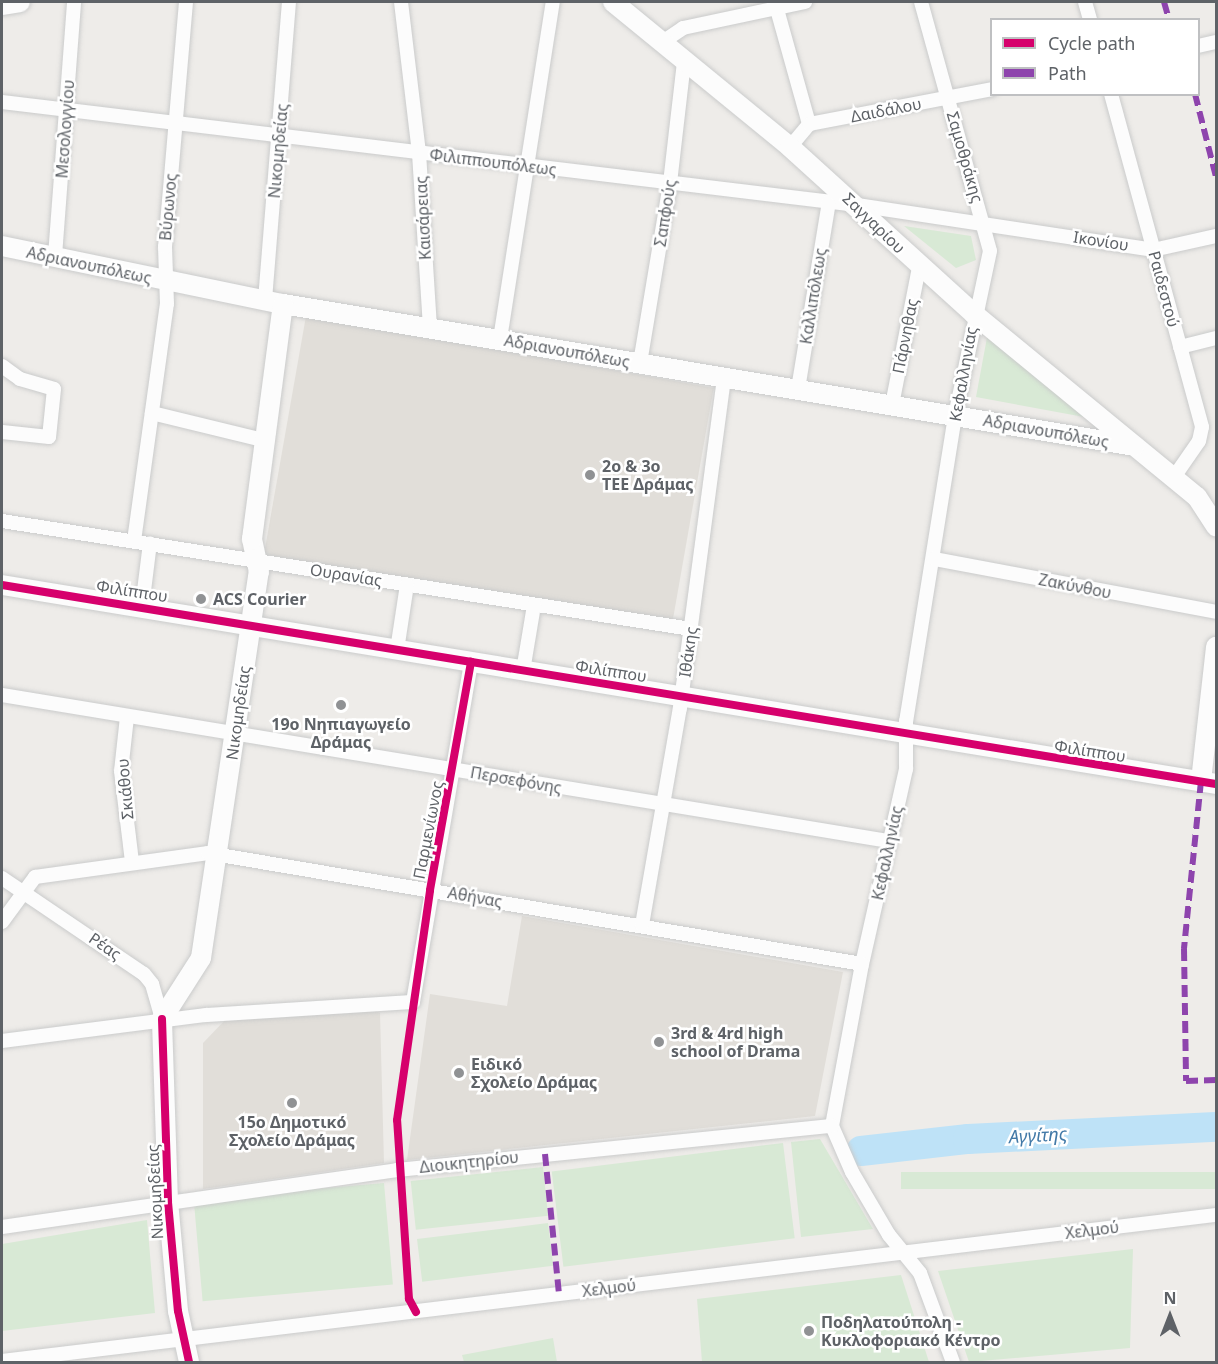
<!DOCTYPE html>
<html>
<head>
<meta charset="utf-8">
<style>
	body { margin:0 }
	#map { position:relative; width:1218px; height:1364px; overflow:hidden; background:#eeece9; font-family:"Noto Sans",sans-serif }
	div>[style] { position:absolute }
	.education>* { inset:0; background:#e1ded9; transform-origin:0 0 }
	.green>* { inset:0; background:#d8e9d5; transform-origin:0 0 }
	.river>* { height:30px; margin:-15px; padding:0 15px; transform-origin:15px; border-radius:15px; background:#bee2f7 }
	.roads { filter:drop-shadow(0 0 2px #cacbcb) drop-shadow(0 0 2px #cacbcb) }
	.street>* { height:14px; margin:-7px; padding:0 7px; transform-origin:7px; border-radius:7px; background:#fcfcfc }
	.secondary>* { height:20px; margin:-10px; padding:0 10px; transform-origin:10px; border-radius:10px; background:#fcfcfc }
	.quiet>* { height:6px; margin-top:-3px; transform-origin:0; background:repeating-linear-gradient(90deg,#8e44ad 0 12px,transparent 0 18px) }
	.cycleway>* { height:8px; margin:-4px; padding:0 4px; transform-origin:4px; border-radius:4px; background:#d6006c }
	.dots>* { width:16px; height:16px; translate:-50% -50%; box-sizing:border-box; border:3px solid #fff; border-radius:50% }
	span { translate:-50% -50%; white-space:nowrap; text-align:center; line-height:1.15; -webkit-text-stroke:5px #fff; paint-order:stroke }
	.street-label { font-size:16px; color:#5e6267 }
	.poi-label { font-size:16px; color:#5e6267; font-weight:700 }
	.left { translate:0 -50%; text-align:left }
	.water-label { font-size:18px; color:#4279a7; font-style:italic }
	.frame { position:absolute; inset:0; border:3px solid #5e6267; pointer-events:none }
	.legend { position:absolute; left:990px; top:18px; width:210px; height:78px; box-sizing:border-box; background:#fff; border:2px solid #bfc0c2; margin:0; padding:8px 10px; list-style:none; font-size:18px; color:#5e6267 }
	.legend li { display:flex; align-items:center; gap:12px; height:30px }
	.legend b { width:30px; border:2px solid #bfc0c2 }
	.north { position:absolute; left:1140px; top:1286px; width:60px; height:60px; -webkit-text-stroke:4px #fff; paint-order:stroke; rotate:0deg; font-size:16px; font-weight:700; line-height:24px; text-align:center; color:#5e6267 }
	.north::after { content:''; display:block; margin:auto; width:21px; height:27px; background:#5e6267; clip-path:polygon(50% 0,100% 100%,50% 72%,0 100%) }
</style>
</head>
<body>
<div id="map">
	<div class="education">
		<div style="left:306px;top:316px;width:414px;height:242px;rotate:10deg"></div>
		<div style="clip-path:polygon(522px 916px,843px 972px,815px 1116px,407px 1160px,430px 994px,507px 1006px)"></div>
		<div style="clip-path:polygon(375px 1010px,380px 1013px,384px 1163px,203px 1189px,203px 1043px,227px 1018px)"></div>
	</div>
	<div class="green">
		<div style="clip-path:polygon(904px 226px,971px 236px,976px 260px,956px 268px)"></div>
		<div style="clip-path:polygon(988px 332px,1084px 417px,976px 397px)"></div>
		<div style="clip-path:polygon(820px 1139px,873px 1229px,801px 1237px,791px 1142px)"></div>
		<div style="left:783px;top:1143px;width:96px;height:233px;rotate:83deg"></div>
		<div style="left:543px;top:1167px;width:49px;height:133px;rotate:84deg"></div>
		<div style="left:1216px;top:1172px;width:17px;height:315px;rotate:90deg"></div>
		<div style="left:384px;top:1183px;width:102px;height:191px;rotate:85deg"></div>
		<div style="clip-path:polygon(147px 1220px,155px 1313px,2px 1331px,2px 1244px)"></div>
		<div style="left:548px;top:1223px;width:43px;height:132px;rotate:83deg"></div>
		<div style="clip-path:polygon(1133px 1249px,1130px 1348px,969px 1362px,938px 1271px)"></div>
		<div style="clip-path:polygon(901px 1275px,929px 1362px,702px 1362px,697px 1299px)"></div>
		<div style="clip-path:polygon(553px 1338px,557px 1362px,464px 1362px,462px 1355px)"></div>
	</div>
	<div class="river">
		<div style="left:861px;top:1151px;width:108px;rotate:-6.4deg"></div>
		<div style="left:968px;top:1139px;width:248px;rotate:-2.8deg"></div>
	</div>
	<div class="roads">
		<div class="street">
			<div style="left:401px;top:2px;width:152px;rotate:83.2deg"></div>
			<div style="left:419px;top:153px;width:174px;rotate:86.4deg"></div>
			<div style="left:775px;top:2px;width:127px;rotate:74.4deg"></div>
			<div style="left:921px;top:2px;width:258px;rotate:74.5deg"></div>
			<div style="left:990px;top:251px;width:169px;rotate:102deg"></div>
			<div style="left:955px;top:416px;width:309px;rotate:99.1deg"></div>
			<div style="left:906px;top:721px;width:48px;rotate:90deg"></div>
			<div style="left:906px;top:769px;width:200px;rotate:102.7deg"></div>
			<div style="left:862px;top:964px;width:165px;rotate:100.5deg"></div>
			<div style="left:832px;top:1126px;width:50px;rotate:66.5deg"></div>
			<div style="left:852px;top:1172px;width:73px;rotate:59.6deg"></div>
			<div style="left:889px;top:1235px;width:49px;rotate:50.8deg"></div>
			<div style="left:920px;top:1273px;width:95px;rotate:69.7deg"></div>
			<div style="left:1085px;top:2px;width:19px;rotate:74deg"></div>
			<div style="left:661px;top:43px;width:27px;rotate:-34deg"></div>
			<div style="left:683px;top:28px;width:125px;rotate:-12deg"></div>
			<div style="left:1198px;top:46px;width:18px;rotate:-13deg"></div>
			<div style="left:1111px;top:94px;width:345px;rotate:74.7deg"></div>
			<div style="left:1202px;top:427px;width:14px;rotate:102deg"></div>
			<div style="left:1199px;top:441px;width:44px;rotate:124.8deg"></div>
			<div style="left:2px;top:102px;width:861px;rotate:6.87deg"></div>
			<div style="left:857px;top:205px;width:299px;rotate:8.6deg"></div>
			<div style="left:1153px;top:250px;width:65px;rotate:-12.5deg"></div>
			<div style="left:790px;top:147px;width:30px;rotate:-50deg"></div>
			<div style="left:809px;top:124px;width:186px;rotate:-10.8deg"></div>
			<div style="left:55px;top:256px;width:255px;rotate:-85.7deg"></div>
			<div style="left:265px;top:300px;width:299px;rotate:-85.4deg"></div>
			<div style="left:500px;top:339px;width:341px;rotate:-81.1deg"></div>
			<div style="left:1180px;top:347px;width:37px;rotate:-14deg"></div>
			<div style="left:640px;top:363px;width:182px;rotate:-80.5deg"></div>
			<div style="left:670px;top:183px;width:122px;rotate:-83.4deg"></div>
			<div style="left:2px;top:366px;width:22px;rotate:36deg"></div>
			<div style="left:20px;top:379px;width:35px;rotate:16deg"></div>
			<div style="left:54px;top:389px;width:48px;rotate:95.9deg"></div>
			<div style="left:49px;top:437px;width:47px;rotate:-173.9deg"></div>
			<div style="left:798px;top:389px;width:190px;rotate:-80.6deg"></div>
			<div style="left:892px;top:405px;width:141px;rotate:-78.9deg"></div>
			<div style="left:152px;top:413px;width:114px;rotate:13.7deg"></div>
			<div style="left:2px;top:521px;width:697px;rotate:8.91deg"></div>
			<div style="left:134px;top:541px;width:239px;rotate:-82.1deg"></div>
			<div style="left:167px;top:304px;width:57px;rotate:-92deg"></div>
			<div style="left:165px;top:247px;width:246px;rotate:-85.1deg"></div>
			<div style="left:934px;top:559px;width:287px;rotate:10.6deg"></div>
			<div style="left:142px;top:607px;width:64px;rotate:-82.9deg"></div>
			<div style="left:397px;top:650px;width:66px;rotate:-81.3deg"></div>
			<div style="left:523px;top:671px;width:67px;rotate:-80.5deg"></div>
			<div style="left:2px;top:695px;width:899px;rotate:9.35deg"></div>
			<div style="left:127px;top:717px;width:54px;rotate:96.3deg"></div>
			<div style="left:121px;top:771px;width:92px;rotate:83.1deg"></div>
			<div style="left:2px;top:878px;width:171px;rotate:34.1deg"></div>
			<div style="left:144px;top:974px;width:13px;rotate:51deg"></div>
			<div style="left:152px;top:984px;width:36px;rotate:74deg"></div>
			<div style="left:2px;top:922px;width:56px;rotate:-53.7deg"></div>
			<div style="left:35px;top:877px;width:175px;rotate:-7.9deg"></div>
			<div style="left:208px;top:853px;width:663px;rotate:9.63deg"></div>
			<div style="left:642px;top:925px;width:220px;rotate:-80.1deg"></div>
			<div style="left:680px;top:708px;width:334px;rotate:-82.4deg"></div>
			<div style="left:2px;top:1041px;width:206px;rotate:-7.3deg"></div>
			<div style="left:206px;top:1015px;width:207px;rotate:-3.6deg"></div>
			<div style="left:413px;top:1002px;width:345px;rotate:-80.3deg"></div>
			<div style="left:2px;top:1227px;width:399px;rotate:-8.2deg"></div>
			<div style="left:397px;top:1170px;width:437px;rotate:-5.8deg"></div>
			<div style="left:2px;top:1361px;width:1223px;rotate:-6.86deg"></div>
		</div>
		<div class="secondary">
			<div style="left:613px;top:2px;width:229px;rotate:39.3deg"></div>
			<div style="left:790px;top:147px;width:248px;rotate:42.2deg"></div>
			<div style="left:974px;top:314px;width:288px;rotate:39.4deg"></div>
			<div style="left:1197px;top:497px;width:35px;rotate:57deg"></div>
			<div style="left:2px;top:5px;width:18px;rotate:-9deg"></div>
			<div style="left:2px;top:246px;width:287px;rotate:11.7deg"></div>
			<div style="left:283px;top:304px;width:863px;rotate:9.47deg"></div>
			<div style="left:2px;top:585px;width:1230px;rotate:9.31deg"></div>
			<div style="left:1201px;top:781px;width:135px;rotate:-83.6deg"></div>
			<div style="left:189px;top:1362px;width:52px;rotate:-102.2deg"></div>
			<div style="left:178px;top:1311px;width:109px;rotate:-95.2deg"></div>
			<div style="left:168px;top:1202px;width:183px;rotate:-91.9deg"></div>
			<div style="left:162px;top:1019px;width:72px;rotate:-57.4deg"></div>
			<div style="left:201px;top:958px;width:390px;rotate:-81.5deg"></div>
			<div style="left:259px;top:572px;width:34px;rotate:-102deg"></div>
			<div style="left:252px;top:539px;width:237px;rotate:-82.5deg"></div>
		</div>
	</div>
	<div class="quiet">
		<div style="left:1164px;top:2px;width:19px;rotate:74deg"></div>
		<div style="left:1195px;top:94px;width:86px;rotate:75.8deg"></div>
		<div style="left:1201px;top:781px;width:169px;rotate:95.8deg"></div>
		<div style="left:1184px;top:949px;width:132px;rotate:89.1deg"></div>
		<div style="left:1186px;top:1081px;width:30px;rotate:-2deg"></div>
		<div style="left:545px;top:1154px;width:141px;rotate:84.3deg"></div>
	</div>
	<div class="cycleway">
		<div style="left:2px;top:585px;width:1230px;rotate:9.31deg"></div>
		<div style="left:162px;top:1019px;width:183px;rotate:88.1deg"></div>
		<div style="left:168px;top:1202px;width:109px;rotate:84.8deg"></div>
		<div style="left:178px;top:1311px;width:52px;rotate:77.8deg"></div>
		<div style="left:416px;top:1312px;width:15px;rotate:-118deg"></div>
		<div style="left:409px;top:1299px;width:179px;rotate:-93.8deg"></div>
		<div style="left:397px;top:1120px;width:232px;rotate:-81.8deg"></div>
		<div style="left:430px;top:890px;width:232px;rotate:-79.8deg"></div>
	</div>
	<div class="dots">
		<div style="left:590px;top:475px;background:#909294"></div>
		<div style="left:201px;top:599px;background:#909294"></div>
		<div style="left:341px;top:705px;background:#909294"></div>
		<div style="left:659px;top:1042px;background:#909294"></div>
		<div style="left:459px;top:1073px;background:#909294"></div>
		<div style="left:292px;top:1103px;background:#909294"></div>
		<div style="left:809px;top:1331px;background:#909294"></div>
	</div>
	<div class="street-label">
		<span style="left:886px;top:110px;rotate:-11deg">Δαιδάλου</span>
		<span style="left:65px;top:129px;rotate:-86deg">Μεσολογγίου</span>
		<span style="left:278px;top:151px;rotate:-85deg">Νικομηδείας</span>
		<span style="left:965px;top:157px;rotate:74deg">Σαμοθράκης</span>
		<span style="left:493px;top:162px;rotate:7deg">Φιλιππουπόλεως</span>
		<span style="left:168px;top:207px;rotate:-85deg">Βύρωνος</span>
		<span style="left:665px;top:213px;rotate:-81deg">Σαπφούς</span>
		<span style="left:423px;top:218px;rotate:-93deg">Καισάρειας</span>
		<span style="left:874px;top:223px;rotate:44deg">Σαγγαρίου</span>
		<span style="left:1101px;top:241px;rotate:9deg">Ικονίου</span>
		<span style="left:89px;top:265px;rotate:12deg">Αδριανουπόλεως</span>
		<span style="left:1164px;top:289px;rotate:75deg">Ραιδεστού</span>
		<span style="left:813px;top:296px;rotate:-81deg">Καλλιπόλεως</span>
		<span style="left:905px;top:336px;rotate:-79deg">Πάρνηθας</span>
		<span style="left:567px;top:351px;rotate:10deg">Αδριανουπόλεως</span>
		<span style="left:963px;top:374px;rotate:-80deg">Κεφαλληνίας</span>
		<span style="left:1046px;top:431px;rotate:10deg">Αδριανουπόλεως</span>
		<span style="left:346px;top:575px;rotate:9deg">Ουρανίας</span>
		<span style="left:1075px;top:586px;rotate:11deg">Ζακύνθου</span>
		<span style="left:132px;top:591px;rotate:9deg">Φιλίππου</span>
		<span style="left:688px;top:652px;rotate:-82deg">Ιθάκης</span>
		<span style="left:611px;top:671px;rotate:9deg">Φιλίππου</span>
		<span style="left:238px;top:713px;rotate:-82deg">Νικομηδείας</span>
		<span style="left:1090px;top:751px;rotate:9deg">Φιλίππου</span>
		<span style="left:516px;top:780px;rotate:10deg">Περσεφόνης</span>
		<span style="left:125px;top:789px;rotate:-95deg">Σκιάθου</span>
		<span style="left:428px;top:830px;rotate:-79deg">Παρμενίωνος</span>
		<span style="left:887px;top:853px;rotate:-78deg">Κεφαλληνίας</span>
		<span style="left:475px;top:897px;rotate:10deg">Αθήνας</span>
		<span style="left:105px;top:946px;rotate:34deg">Ρέας</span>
		<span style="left:469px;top:1162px;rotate:-6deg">Διοικητηρίου</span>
		<span style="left:155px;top:1192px;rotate:-93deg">Νικομηδείας</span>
		<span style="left:1092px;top:1230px;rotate:-7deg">Χελμού</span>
		<span style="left:609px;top:1288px;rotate:-7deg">Χελμού</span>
	</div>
	<div class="poi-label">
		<span class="left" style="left:602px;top:475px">2ο &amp; 3ο<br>ΤΕΕ Δράμας</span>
		<span class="left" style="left:213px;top:599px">ACS Courier</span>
		<span style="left:341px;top:733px">19ο Νηπιαγωγείο<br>Δράμας</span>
		<span class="left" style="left:671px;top:1042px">3rd &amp; 4rd high<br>school of Drama</span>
		<span class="left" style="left:471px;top:1073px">Ειδικό<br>Σχολείο Δράμας</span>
		<span style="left:292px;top:1131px">15ο Δημοτικό<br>Σχολείο Δράμας</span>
		<span class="left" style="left:821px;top:1331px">Ποδηλατούπολη -<br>Κυκλοφοριακό Κέντρο</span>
	</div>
	<div class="water-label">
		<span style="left:1038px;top:1135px;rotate:-3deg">Αγγίτης</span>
	</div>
	<div class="frame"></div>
	<ul class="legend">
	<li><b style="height:8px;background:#d6006c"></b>Cycle path</li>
	<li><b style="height:8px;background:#8e44ad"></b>Path</li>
	</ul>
	<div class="north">N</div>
</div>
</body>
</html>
